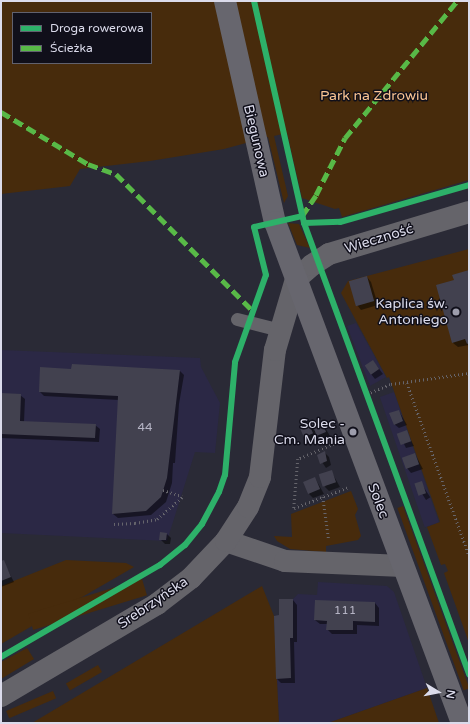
<!DOCTYPE html>
<html>
<head>
<meta charset="utf-8">
<style>
	body { margin:0 }
	#map { position:relative; width:470px; height:724px; overflow:hidden; background:#2a2a36; font-family:"Varela Round",sans-serif }
	div>[style] { position:absolute }
	.built>* { inset:0; background:#2b2845; transform-origin:0 0 }
	.green>* { inset:0; background:#472b0c; transform-origin:0 0 }
	.shadow>* { inset:0; background:#0007; transform-origin:0 0 }
	.building>* { inset:0; background:#42414f; transform-origin:0 0 }
	.path>* { height:2.5px; margin-top:-1.25px; transform-origin:0; background:repeating-linear-gradient(90deg,#66656c 0 1px,transparent 0 4px) }
	.service>* { height:13px; margin:-6.5px; padding:0 6.5px; transform-origin:6.5px; border-radius:6.5px; background:#65646a }
	.minor>* { height:22px; margin:-11px; padding:0 11px; transform-origin:11px; border-radius:11px; background:#65646a }
	.tertiary>* { height:22px; margin:-11px; padding:0 11px; transform-origin:11px; border-radius:11px; background:#65646a }
	.secondary>* { height:22px; margin:-11px; padding:0 11px; transform-origin:11px; border-radius:11px; background:#67666e }
	.quiet>* { height:5px; margin-top:-2.5px; transform-origin:0; background:repeating-linear-gradient(90deg,#58b947 0 10px,transparent 0 15px) }
	.cycleway>* { height:6px; margin:-3px; padding:0 3px; transform-origin:3px; border-radius:3px; background:#2db169 }
	.dots>* { width:11px; height:11px; translate:-50% -50%; box-sizing:border-box; border:2px solid #100f1a; border-radius:50% }
	span { translate:-50% -50%; white-space:nowrap; text-align:center; line-height:1.15; -webkit-text-stroke:3px #100f1a; paint-order:stroke }
	.number-label { font-size:12px; color:#b5b4c4 }
	.number-label span { -webkit-text-stroke-width:0 }
	.park-label { font-size:14px; color:#fac493 }
	.street-label { font-size:14px; color:#dbdbeb }
	.poi-label { font-size:14px; color:#dbdbeb }
	.right { translate:-100% -50%; text-align:right }
	.frame { position:absolute; inset:0; border:2px solid #dbdbeb; pointer-events:none }
	.legend { position:absolute; left:12px; top:12px; width:140px; height:52px; box-sizing:border-box; background:#100f1a; border:1px solid #61616e; margin:0; padding:5px 7px; list-style:none; font-size:12px; color:#dbdbeb }
	.legend li { display:flex; align-items:center; gap:8px; height:20px }
	.legend b { width:20px; border:1px solid #61616e }
	.north { position:absolute; left:418px; top:672px; width:40px; height:40px; -webkit-text-stroke:3px #100f1a; paint-order:stroke; rotate:100deg; font-size:11px; font-weight:700; line-height:16px; text-align:center; color:#dbdbeb }
	.north::after { content:''; display:block; margin:auto; width:14px; height:18px; background:#dbdbeb; clip-path:polygon(50% 0,100% 100%,50% 72%,0 100%) }
</style>
</head>
<body>
<div id="map">
	<div class="built">
		<div style="clip-path:polygon(356px 323px,386px 377px,370px 386px,347px 326px)"></div>
		<div style="clip-path:polygon(1px 350px,200px 358px,201px 367px,220px 403px,215px 453px,195px 452px,167px 541px,1px 533px)"></div>
		<div style="left:394px;top:392px;width:138px;height:15px;rotate:71deg"></div>
		<div style="clip-path:polygon(318px 582px,387px 586px,394px 592px,427px 688px,328px 723px,279px 723px,274px 616px,279px 615px,279px 599px,293px 599px,298px 594px,317px 595px)"></div>
	</div>
	<div class="green">
		<div style="clip-path:polygon(evenodd,1px 1px,469px 1px,469px 180px,342px 217px,339px 208px,335px 209px,302px 198px,287px 133px,274px 136px,288px 196px,284px 203px,268px 137px,224px 149px,150px 161px,80px 169px,70px 186px,1px 194px,1px 1px,13px 13px,151px 13px,151px 63px,13px 63px,13px 13px)"></div>
		<div style="clip-path:polygon(288px 223px,299px 224px,310px 248px,297px 245px)"></div>
		<div style="clip-path:polygon(469px 249px,469px 643px,444px 573px,448px 571px,445px 564px,441px 565px,427px 527px,440px 522px,389px 377px,387px 378px,341px 293px,348px 281px)"></div>
		<div style="clip-path:polygon(351px 491px,358px 509px,355px 515px,361px 536px,358px 540px,326px 546px,326px 552px,290px 549px,277px 541px,274px 536px,292px 537px,291px 514px)"></div>
		<div style="left:403px;top:506px;width:194px;height:6px;rotate:70deg"></div>
		<div style="clip-path:polygon(66px 560px,126px 563px,134px 567px,1px 644px,1px 586px)"></div>
		<div style="left:142px;top:579px;width:17px;height:119px;rotate:73deg"></div>
		<div style="clip-path:polygon(262px 586px,274px 616px,279px 723px,32px 723px)"></div>
		<div style="clip-path:polygon(27px 648px,34px 659px,1px 679px,1px 662px)"></div>
		<div style="left:98px;top:665px;width:8px;height:37px;rotate:60deg"></div>
		<div style="clip-path:polygon(427px 688px,439px 723px,328px 723px)"></div>
		<div style="left:53px;top:691px;width:8px;height:51px;rotate:67deg"></div>
	</div>
	<div class="shadow">
		<div style="clip-path:polygon(469px 271px,469px 345px,458px 347px,453px 343px,437px 286px,455px 281px)"></div>
		<div style="clip-path:polygon(367px 277px,371px 282px,378px 305px,361px 310px,357px 305px)"></div>
		<div style="clip-path:polygon(373px 361px,383px 374px,375px 379px,371px 374px)"></div>
		<div style="clip-path:polygon(180px 371px,184px 375px,179px 404px,175px 463px,173px 463px,172px 483px,166px 502px,151px 515px,118px 518px,113px 514px,119px 400px,44px 396px,40px 392px)"></div>
		<div style="clip-path:polygon(1px 394px,20px 395px,25px 399px,24px 422px,95px 425px,100px 429px,99px 442px,1px 438px)"></div>
		<div style="clip-path:polygon(399px 411px,407px 425px,399px 428px,394px 424px)"></div>
		<div style="clip-path:polygon(321px 421px,330px 436px,322px 440px,315px 432px,317px 438px,309px 441px,304px 437px,309px 425px,316px 432px)"></div>
		<div style="clip-path:polygon(406px 431px,414px 446px,406px 448px,399px 434px)"></div>
		<div style="clip-path:polygon(325px 453px,329px 457px,331px 465px,326px 468px,318px 456px)"></div>
		<div style="clip-path:polygon(415px 454px,423px 469px,411px 473px,407px 468px)"></div>
		<div style="clip-path:polygon(331px 471px,340px 487px,329px 491px,325px 487px)"></div>
		<div style="clip-path:polygon(315px 478px,324px 494px,313px 498px,309px 494px)"></div>
		<div style="left:421px;top:483px;width:17px;height:5px;rotate:57deg"></div>
		<div style="clip-path:polygon(167px 534px,171px 538px,170px 544px,165px 544px,160px 539px)"></div>
		<div style="clip-path:polygon(3px 561px,14px 582px,1px 587px,1px 562px)"></div>
		<div style="clip-path:polygon(280px 600px,293px 600px,297px 605px,297px 642px,294px 642px,295px 683px,281px 683px,277px 679px)"></div>
		<div style="clip-path:polygon(375px 603px,379px 608px,379px 626px,357px 625px,357px 634px,332px 634px,327px 629px,327px 624px,320px 624px,315px 620px)"></div>
	</div>
	<div class="building">
		<div style="clip-path:polygon(469px 270px,469px 343px,467px 344px,465px 339px,452px 343px,436px 285px,454px 280px,452px 275px)"></div>
		<div style="left:367px;top:276px;width:26px;height:19px;rotate:74deg"></div>
		<div style="left:373px;top:360px;width:11px;height:10px;rotate:56deg"></div>
		<div style="clip-path:polygon(72px 364px,180px 370px,167px 478px,161px 497px,146px 511px,112px 514px,118px 396px,39px 392px,40px 367px,71px 369px)"></div>
		<div style="clip-path:polygon(1px 393px,21px 394px,20px 421px,96px 424px,95px 438px,1px 434px)"></div>
		<div style="clip-path:polygon(399px 410px,403px 421px,394px 425px,389px 413px)"></div>
		<div style="left:321px;top:419px;width:14px;height:10px;rotate:69deg"></div>
		<div style="left:309px;top:424px;width:10px;height:10px;rotate:66deg"></div>
		<div style="left:407px;top:430px;width:12px;height:11px;rotate:70deg"></div>
		<div style="clip-path:polygon(325px 451px,327px 461px,320px 464px,317px 455px)"></div>
		<div style="left:415px;top:453px;width:12px;height:14px;rotate:70deg"></div>
		<div style="left:332px;top:470px;width:13px;height:14px;rotate:72deg"></div>
		<div style="left:315px;top:477px;width:13px;height:13px;rotate:67deg"></div>
		<div style="left:422px;top:481px;width:13px;height:8px;rotate:72deg"></div>
		<div style="clip-path:polygon(160px 532px,167px 533px,166px 540px,159px 540px)"></div>
		<div style="clip-path:polygon(4px 560px,11px 577px,1px 581px,1px 561px)"></div>
		<div style="clip-path:polygon(279px 599px,293px 599px,293px 638px,290px 638px,291px 678px,276px 679px,274px 616px,279px 615px)"></div>
		<div style="clip-path:polygon(315px 600px,375px 602px,375px 622px,353px 621px,353px 630px,326px 630px,327px 621px,314px 620px)"></div>
	</div>
	<div class="path">
		<div style="left:407px;top:383px;width:183px;rotate:70.2deg"></div>
		<div style="left:367px;top:394px;width:26px;rotate:-23deg"></div>
		<div style="left:391px;top:384px;width:79px;rotate:-8deg"></div>
		<div style="left:334px;top:444px;width:39px;rotate:157deg"></div>
		<div style="left:298px;top:459px;width:49px;rotate:94.7deg"></div>
		<div style="left:294px;top:508px;width:59px;rotate:-20.9deg"></div>
		<div style="left:163px;top:490px;width:20px;rotate:18deg"></div>
		<div style="left:323px;top:497px;width:44px;rotate:82.2deg"></div>
		<div style="left:114px;top:524px;width:21px;rotate:-3deg"></div>
		<div style="left:135px;top:523px;width:22px;rotate:-10deg"></div>
		<div style="left:157px;top:519px;width:35px;rotate:-41deg"></div>
	</div>
	<div class="service">
		<div style="left:237px;top:319px;width:44px;rotate:14.3deg"></div>
	</div>
	<div class="minor">
		<div style="left:296px;top:279px;width:21px;rotate:-41deg"></div>
		<div style="left:312px;top:265px;width:20px;rotate:-33deg"></div>
		<div style="left:329px;top:254px;width:146px;rotate:-16.7deg"></div>
		<div style="left:226px;top:541px;width:62px;rotate:18.7deg"></div>
		<div style="left:285px;top:561px;width:118px;rotate:2.4deg"></div>
	</div>
	<div class="tertiary">
		<div style="left:1px;top:696px;width:181px;rotate:-30.5deg"></div>
		<div style="left:157px;top:604px;width:43px;rotate:-37.4deg"></div>
		<div style="left:191px;top:578px;width:51px;rotate:-46.6deg"></div>
		<div style="left:226px;top:541px;width:40px;rotate:-57.1deg"></div>
		<div style="left:248px;top:507px;width:32px;rotate:-68deg"></div>
		<div style="left:260px;top:477px;width:128px;rotate:-83.3deg"></div>
		<div style="left:275px;top:350px;width:74px;rotate:-73.5deg"></div>
	</div>
	<div class="secondary">
		<div style="left:225px;top:1px;width:227px;rotate:77.3deg"></div>
		<div style="left:275px;top:222px;width:535px;rotate:69.53deg"></div>
	</div>
	<div class="quiet">
		<div style="left:1px;top:112px;width:101px;rotate:30.9deg"></div>
		<div style="left:88px;top:164px;width:30px;rotate:20deg"></div>
		<div style="left:116px;top:174px;width:192px;rotate:45deg"></div>
		<div style="left:302px;top:216px;width:25px;rotate:-56deg"></div>
		<div style="left:316px;top:195px;width:64px;rotate:-63deg"></div>
		<div style="left:345px;top:138px;width:177px;rotate:-50.7deg"></div>
	</div>
	<div class="cycleway">
		<div style="left:254px;top:1px;width:228px;rotate:77.3deg"></div>
		<div style="left:304px;top:223px;width:481px;rotate:69.9deg"></div>
		<div style="left:304px;top:223px;width:36px;rotate:-2deg"></div>
		<div style="left:340px;top:222px;width:134px;rotate:-16deg"></div>
		<div style="left:1px;top:657px;width:184px;rotate:-30.1deg"></div>
		<div style="left:160px;top:565px;width:32px;rotate:-39deg"></div>
		<div style="left:185px;top:545px;width:27px;rotate:-51deg"></div>
		<div style="left:202px;top:524px;width:36px;rotate:-62deg"></div>
		<div style="left:219px;top:492px;width:18px;rotate:-71deg"></div>
		<div style="left:225px;top:475px;width:113px;rotate:-84.9deg"></div>
		<div style="left:235px;top:362px;width:92px;rotate:-70.4deg"></div>
		<div style="left:266px;top:275px;width:49px;rotate:-104deg"></div>
		<div style="left:254px;top:227px;width:49px;rotate:-12.9deg"></div>
	</div>
	<div class="dots">
		<div style="left:456px;top:312px;background:#9d9dac"></div>
		<div style="left:353px;top:432px;background:#9d9dac"></div>
	</div>
	<div class="number-label">
		<span style="left:145px;top:428px">44</span>
		<span style="left:345px;top:611px">111</span>
	</div>
	<div class="park-label">
		<span style="left:374px;top:96px">Park na Zdrowiu</span>
	</div>
	<div class="street-label">
		<span style="left:256px;top:141px;rotate:77deg">Biegunowa</span>
		<span style="left:379px;top:239px;rotate:-17deg">Wieczność</span>
		<span style="left:378px;top:501px;rotate:69deg">Solec</span>
		<span style="left:153px;top:603px;rotate:-34deg">Srebrzyńska</span>
	</div>
	<div class="poi-label">
		<span class="right" style="left:448px;top:312px">Kaplica św.<br>Antoniego</span>
		<span class="right" style="left:345px;top:432px">Solec -<br>Cm. Mania</span>
	</div>
	<div class="frame"></div>
	<ul class="legend">
	<li><b style="height:5px;background:#2db169"></b>Droga rowerowa</li>
	<li><b style="height:5px;background:#58b947"></b>Ścieżka</li>
	</ul>
	<div class="north">N</div>
</div>
</body>
</html>
